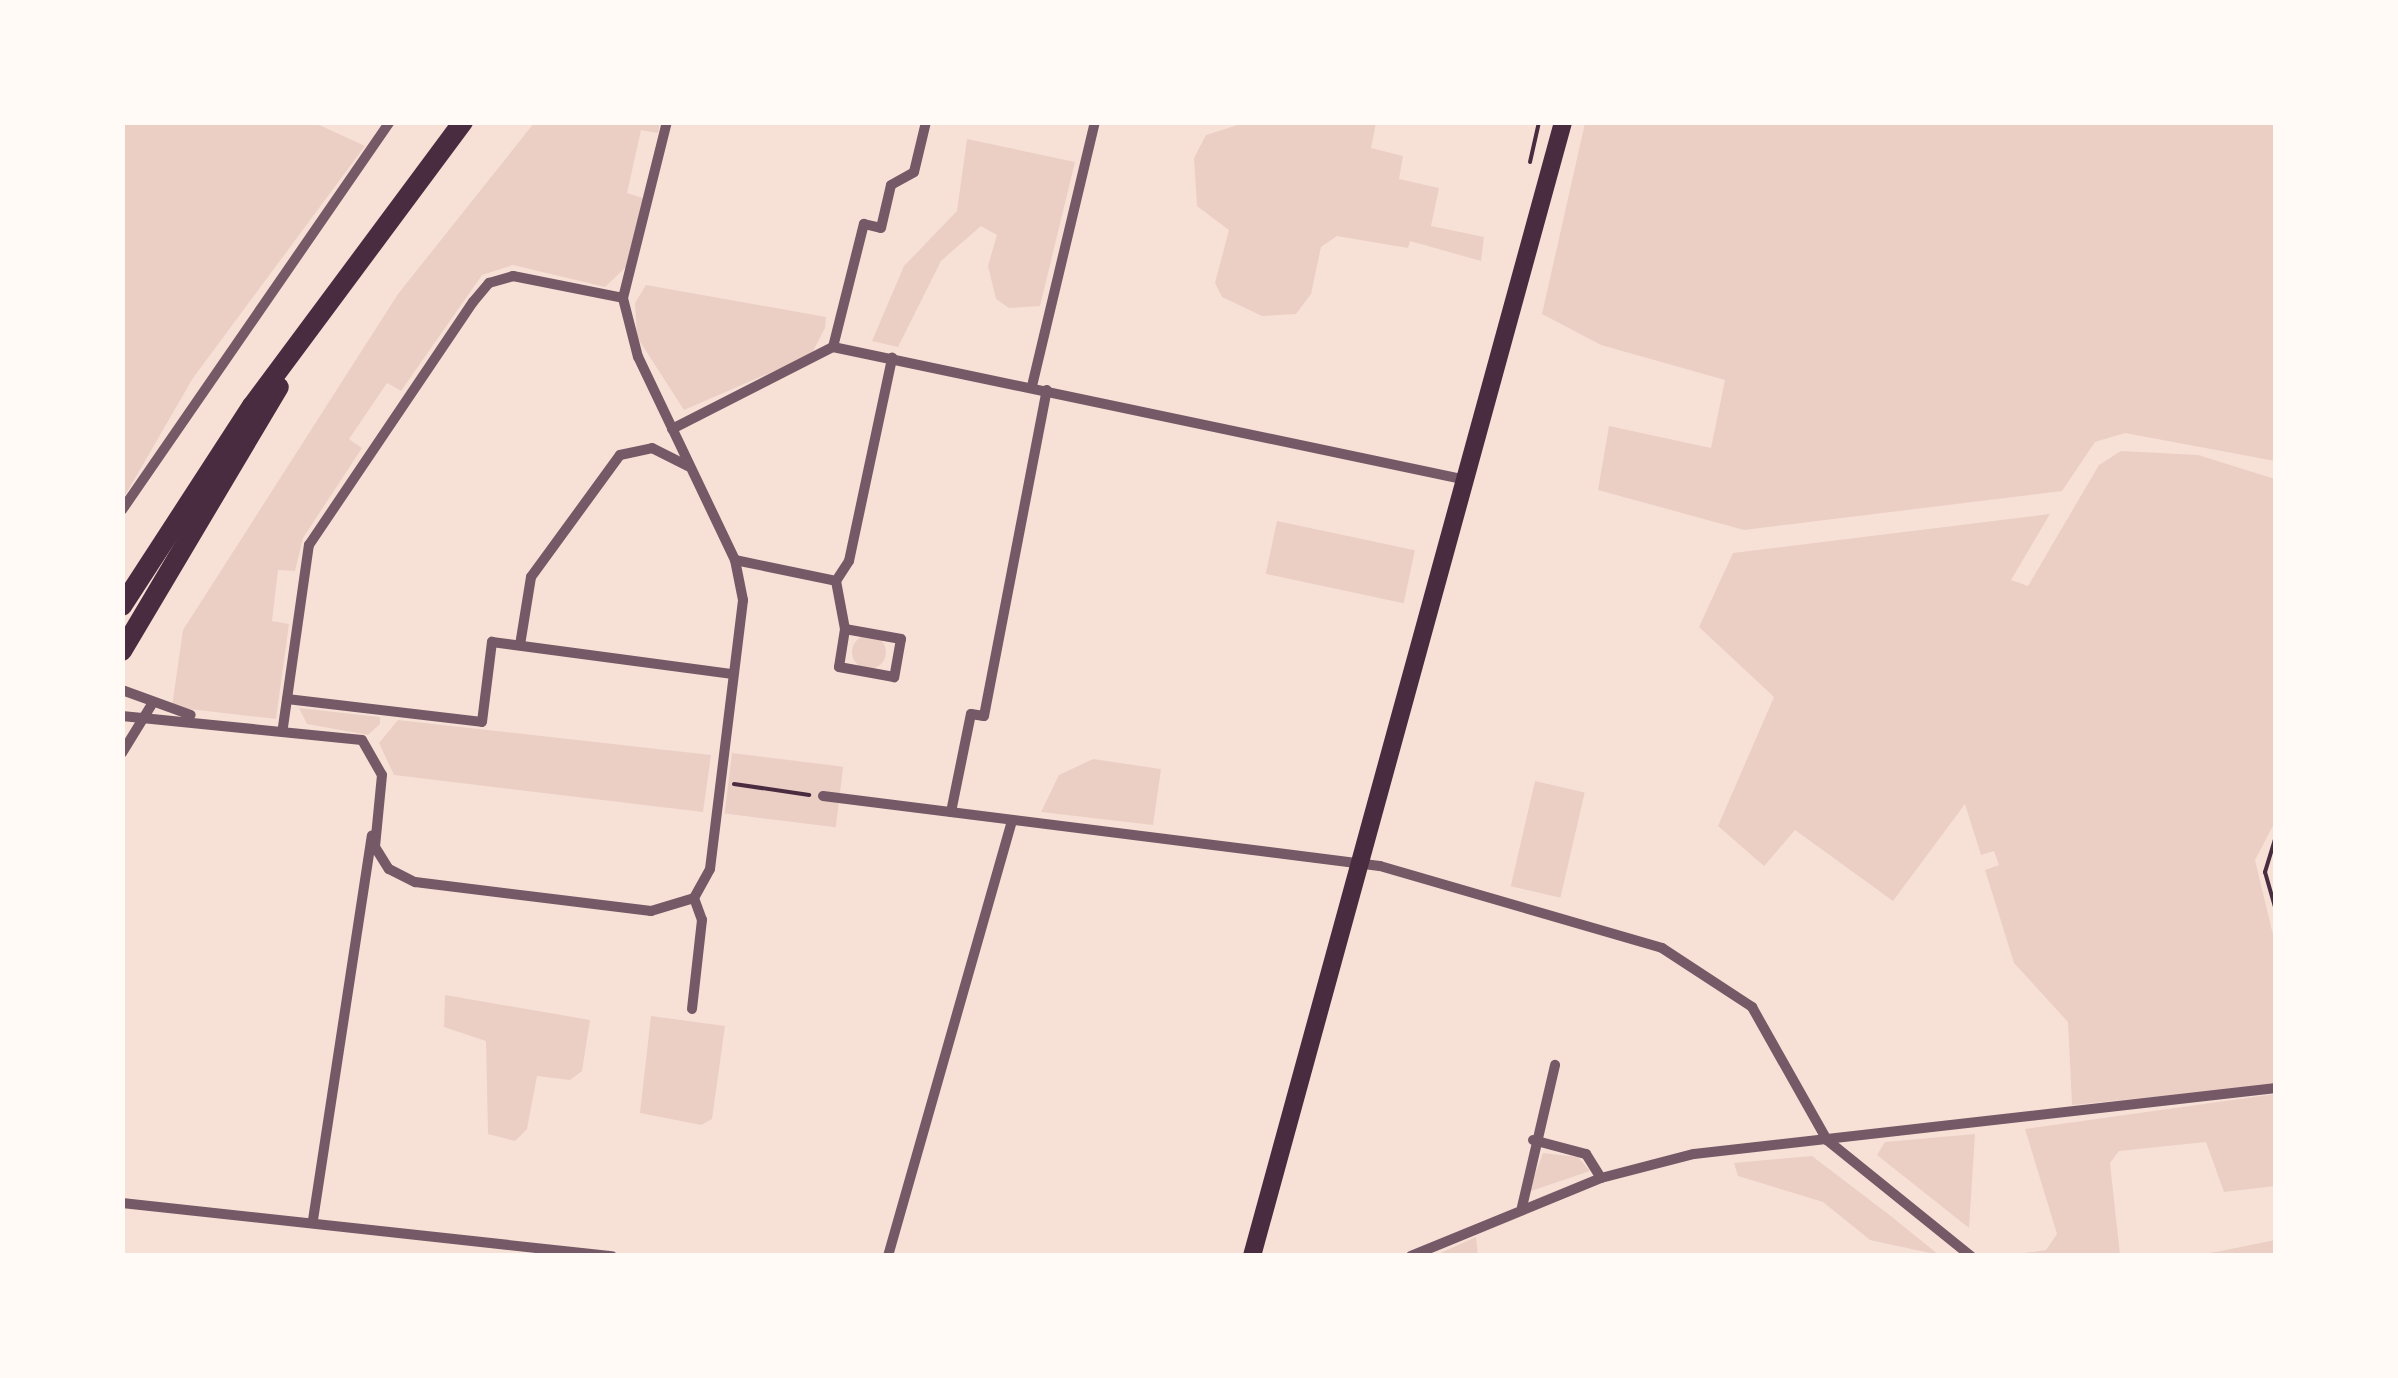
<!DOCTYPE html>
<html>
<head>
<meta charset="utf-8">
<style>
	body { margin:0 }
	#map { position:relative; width:2398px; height:1378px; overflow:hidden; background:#f7e1d7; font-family:"Roboto Serif",serif }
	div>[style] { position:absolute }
	.green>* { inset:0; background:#ebcfc5; transform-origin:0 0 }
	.round { border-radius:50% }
	.path>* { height:4px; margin:-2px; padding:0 2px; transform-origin:2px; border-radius:2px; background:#4a2c40 }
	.minor>* { height:10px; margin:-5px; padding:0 5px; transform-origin:5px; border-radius:5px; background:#755966 }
	.secondary>* { height:18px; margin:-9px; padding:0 9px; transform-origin:9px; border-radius:9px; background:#4a2c40 }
	.primary>* { height:20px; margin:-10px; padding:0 10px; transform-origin:10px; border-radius:10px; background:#4a2c40 }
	span { translate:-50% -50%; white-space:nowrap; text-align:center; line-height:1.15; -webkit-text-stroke:10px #fffaf5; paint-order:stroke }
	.frame { position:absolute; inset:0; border:125px solid #fffaf5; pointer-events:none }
</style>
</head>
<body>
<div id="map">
	<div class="green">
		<div style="clip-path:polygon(1247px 122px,1376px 123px,1371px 148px,1403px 156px,1399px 179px,1439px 188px,1431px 226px,1484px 237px,1481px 261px,1410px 241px,1408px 248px,1337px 236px,1321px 247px,1311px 294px,1296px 314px,1262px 316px,1222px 297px,1215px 283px,1229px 230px,1197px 206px,1194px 158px,1206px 135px)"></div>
		<div style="clip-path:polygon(122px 123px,315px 123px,365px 146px,193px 378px,123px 499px)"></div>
		<div style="clip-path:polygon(534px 123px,660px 123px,658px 133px,641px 130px,627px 193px,643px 198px,626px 267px,605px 287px,513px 265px,482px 275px,401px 391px,387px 383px,349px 439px,362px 448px,303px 538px,295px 571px,278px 570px,272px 621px,289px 624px,276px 719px,172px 707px,183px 630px,398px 294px)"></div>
		<div style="clip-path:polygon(1585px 123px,2275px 125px,2275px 461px,2125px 433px,2095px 442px,2062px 491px,1744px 530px,1598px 490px,1609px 426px,1711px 448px,1725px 380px,1601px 345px,1542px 314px)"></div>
		<div style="clip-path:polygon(967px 139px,1075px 162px,1040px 306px,1009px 308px,996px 299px,988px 266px,997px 235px,981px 226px,941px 261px,898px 347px,872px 341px,904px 266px,957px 211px)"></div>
		<div style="clip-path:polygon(646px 285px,826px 317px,825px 328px,811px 355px,684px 410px,637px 337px,635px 303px)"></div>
		<div style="clip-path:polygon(2121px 451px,2198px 455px,2275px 479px,2275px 822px,2255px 860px,2275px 943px,2275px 1085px,2072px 1105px,2068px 1022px,2014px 963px,1985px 870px,1999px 865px,1994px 851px,1981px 855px,1965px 804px,1893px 901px,1795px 830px,1764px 866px,1718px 826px,1774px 697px,1699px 627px,1733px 553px,2050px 514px,2011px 580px,2028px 586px,2099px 465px)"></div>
		<div style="left:1277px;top:521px;width:141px;height:54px;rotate:12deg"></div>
		<div class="round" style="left:852px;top:635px;width:34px;height:34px"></div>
		<div style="clip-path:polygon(299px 708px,380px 717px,380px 724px,368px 735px,307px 724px)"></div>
		<div style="clip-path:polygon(398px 720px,711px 755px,703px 812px,394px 775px,379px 743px)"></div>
		<div style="left:732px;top:753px;width:112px;height:61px;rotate:7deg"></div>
		<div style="clip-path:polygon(1093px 759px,1161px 769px,1153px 825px,1041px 812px,1059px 775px)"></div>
		<div style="left:1535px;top:781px;width:51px;height:108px;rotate:13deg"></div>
		<div style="clip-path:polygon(445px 995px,590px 1020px,582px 1071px,570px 1080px,537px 1076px,527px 1129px,515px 1141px,488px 1134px,486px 1041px,444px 1027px)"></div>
		<div style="clip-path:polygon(651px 1016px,725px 1026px,712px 1119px,701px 1125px,640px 1113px)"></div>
		<div style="clip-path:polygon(2275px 1094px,2275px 1186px,2224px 1192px,2206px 1142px,2119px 1151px,2110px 1163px,2120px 1255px,2009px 1255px,2046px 1250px,2057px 1234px,2025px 1129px)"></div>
		<div style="clip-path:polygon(1975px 1134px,1969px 1228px,1877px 1155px,1885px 1142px)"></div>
		<div style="clip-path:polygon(1543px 1153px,1578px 1157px,1590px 1171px,1528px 1192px)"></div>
		<div style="clip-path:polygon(1812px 1156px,1892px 1217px,1939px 1255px,1870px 1240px,1823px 1202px,1738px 1176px,1734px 1163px)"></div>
		<div style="clip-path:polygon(1476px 1237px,1478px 1255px,1436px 1255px)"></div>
		<div style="clip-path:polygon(2275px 1240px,2275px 1255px,2196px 1255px,2221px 1251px)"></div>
	</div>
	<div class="path">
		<div style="left:1530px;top:162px;width:41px;rotate:-77.3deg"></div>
		<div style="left:734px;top:784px;width:76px;rotate:8.3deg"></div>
		<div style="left:2276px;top:836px;width:38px;rotate:107deg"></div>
		<div style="left:2265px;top:872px;width:40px;rotate:74deg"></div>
	</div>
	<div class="minor">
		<div style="left:833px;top:347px;width:127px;rotate:-75.9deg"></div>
		<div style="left:864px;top:224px;width:17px;rotate:13deg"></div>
		<div style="left:881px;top:228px;width:44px;rotate:-76.9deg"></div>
		<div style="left:891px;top:185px;width:26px;rotate:-29deg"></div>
		<div style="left:914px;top:172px;width:51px;rotate:-76.5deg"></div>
		<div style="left:1032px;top:386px;width:271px;rotate:-76.6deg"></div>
		<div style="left:672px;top:429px;width:181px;rotate:-27deg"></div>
		<div style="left:833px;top:347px;width:648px;rotate:11.85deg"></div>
		<div style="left:122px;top:510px;width:472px;rotate:-55.4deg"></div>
		<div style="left:735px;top:560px;width:103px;rotate:11.7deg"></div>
		<div style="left:836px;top:581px;width:24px;rotate:-57deg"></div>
		<div style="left:849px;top:561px;width:208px;rotate:-78deg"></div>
		<div style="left:836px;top:581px;width:49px;rotate:79.4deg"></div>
		<div style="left:845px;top:629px;width:57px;rotate:10.1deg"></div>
		<div style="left:901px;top:639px;width:39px;rotate:100deg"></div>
		<div style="left:894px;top:677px;width:56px;rotate:-169.7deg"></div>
		<div style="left:839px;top:667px;width:38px;rotate:-81deg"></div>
		<div style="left:520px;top:645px;width:69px;rotate:-80.8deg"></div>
		<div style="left:531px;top:577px;width:151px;rotate:-53.9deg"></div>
		<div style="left:620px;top:455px;width:33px;rotate:-12deg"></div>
		<div style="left:652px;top:448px;width:40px;rotate:26.6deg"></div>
		<div style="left:122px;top:690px;width:73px;rotate:19.9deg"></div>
		<div style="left:287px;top:699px;width:196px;rotate:6.7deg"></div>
		<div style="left:482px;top:722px;width:81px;rotate:-82.9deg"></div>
		<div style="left:492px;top:642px;width:243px;rotate:7.6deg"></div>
		<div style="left:122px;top:716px;width:241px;rotate:5.7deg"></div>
		<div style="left:362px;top:740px;width:40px;rotate:60.3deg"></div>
		<div style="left:382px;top:775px;width:72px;rotate:95.6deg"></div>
		<div style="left:375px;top:847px;width:26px;rotate:58deg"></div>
		<div style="left:389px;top:869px;width:29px;rotate:27deg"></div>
		<div style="left:415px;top:882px;width:238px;rotate:7deg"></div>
		<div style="left:651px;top:911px;width:45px;rotate:-16.8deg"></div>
		<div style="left:694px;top:898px;width:33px;rotate:-61deg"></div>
		<div style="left:710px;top:869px;width:271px;rotate:-83deg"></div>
		<div style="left:743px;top:600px;width:41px;rotate:-101.3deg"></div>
		<div style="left:735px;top:560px;width:225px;rotate:-115.5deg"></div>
		<div style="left:638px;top:357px;width:61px;rotate:-104.3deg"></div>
		<div style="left:623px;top:298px;width:181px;rotate:-76deg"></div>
		<div style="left:283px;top:727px;width:184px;rotate:-81.9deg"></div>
		<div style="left:309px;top:545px;width:293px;rotate:-56deg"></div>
		<div style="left:473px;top:302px;width:25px;rotate:-50deg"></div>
		<div style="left:489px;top:283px;width:25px;rotate:-16deg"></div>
		<div style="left:513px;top:276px;width:112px;rotate:11.3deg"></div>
		<div style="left:122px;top:753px;width:57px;rotate:-58.5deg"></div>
		<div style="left:823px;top:796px;width:561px;rotate:7.16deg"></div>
		<div style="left:1380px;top:866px;width:294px;rotate:16.2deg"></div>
		<div style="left:1662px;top:948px;width:108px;rotate:33.2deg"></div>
		<div style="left:1752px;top:1007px;width:153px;rotate:60.6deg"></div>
		<div style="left:1827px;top:1140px;width:185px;rotate:38.9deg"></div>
		<div style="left:951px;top:812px;width:100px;rotate:-78.5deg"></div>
		<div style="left:971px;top:714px;width:13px;rotate:9deg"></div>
		<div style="left:984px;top:716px;width:332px;rotate:-79.1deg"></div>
		<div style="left:692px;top:1009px;width:90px;rotate:-83.6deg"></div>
		<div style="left:702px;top:920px;width:23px;rotate:-110deg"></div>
		<div style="left:1533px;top:1140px;width:55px;rotate:14.8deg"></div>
		<div style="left:1586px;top:1154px;width:28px;rotate:58deg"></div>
		<div style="left:122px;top:1203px;width:493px;rotate:6.2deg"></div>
		<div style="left:1522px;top:1207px;width:146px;rotate:-76.9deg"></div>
		<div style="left:313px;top:1220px;width:389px;rotate:-81.3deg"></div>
		<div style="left:888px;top:1256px;width:452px;rotate:-74.1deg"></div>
		<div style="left:1411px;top:1256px;width:205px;rotate:-22.3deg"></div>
		<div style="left:1601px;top:1178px;width:96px;rotate:-14.5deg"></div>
		<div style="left:1694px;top:1154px;width:586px;rotate:-6.47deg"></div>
	</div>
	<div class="secondary">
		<div style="left:1252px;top:1256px;width:1176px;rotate:-74.66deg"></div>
	</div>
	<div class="primary">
		<div style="left:122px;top:606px;width:239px;rotate:-57deg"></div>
		<div style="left:252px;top:406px;width:354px;rotate:-53.4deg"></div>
		<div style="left:122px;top:651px;width:307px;rotate:-59.3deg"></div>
	</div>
	<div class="frame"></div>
</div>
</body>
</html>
